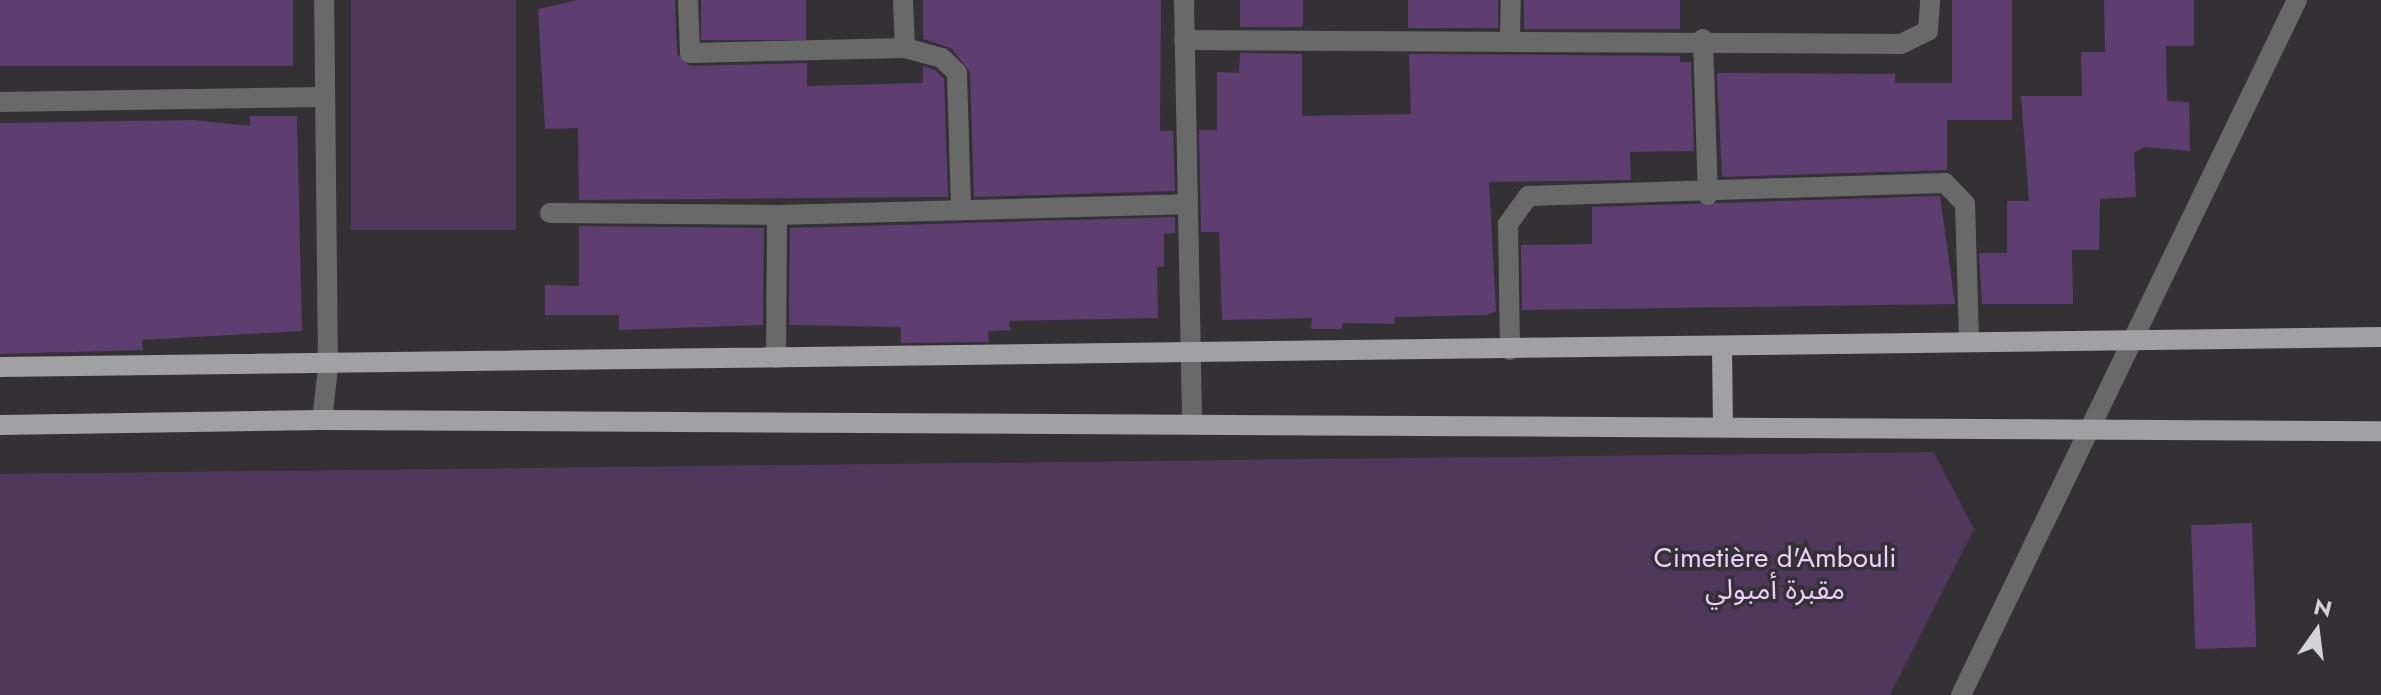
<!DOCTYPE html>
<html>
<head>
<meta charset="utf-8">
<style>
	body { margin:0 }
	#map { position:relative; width:2381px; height:695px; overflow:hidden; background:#333133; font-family:Jost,"Noto Sans Arabic",sans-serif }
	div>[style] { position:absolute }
	.green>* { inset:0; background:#50385c; transform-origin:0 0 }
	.building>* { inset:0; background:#5e3d70; transform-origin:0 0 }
	.minor>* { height:20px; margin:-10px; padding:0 10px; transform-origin:10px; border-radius:10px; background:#6a696a }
	.major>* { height:20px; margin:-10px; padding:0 10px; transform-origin:10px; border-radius:10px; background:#a1a0a2 }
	span { translate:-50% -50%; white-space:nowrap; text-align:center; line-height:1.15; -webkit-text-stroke:7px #333133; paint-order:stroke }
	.park-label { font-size:28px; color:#eccdfd }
	.north { position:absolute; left:2277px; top:591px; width:80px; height:80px; -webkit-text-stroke:6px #333133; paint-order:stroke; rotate:14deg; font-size:22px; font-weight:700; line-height:32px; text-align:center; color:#d3d2d4 }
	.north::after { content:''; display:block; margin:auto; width:28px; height:36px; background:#d3d2d4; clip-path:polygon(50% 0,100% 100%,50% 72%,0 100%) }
</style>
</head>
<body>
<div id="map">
	<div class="green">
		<div style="left:351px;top:0;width:165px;height:230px"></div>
		<div style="clip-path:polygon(1934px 452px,1974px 529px,1890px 695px,0 695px,0 474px)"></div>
	</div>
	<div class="building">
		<div style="left:0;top:0;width:293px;height:66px"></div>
		<div style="clip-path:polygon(578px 0,675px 0,677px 54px,690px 66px,807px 63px,807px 86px,923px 83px,923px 66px,935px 70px,944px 79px,948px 197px,579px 200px,578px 128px,545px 129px,538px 9px)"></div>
		<div style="left:701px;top:0;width:105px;height:40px"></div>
		<div style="clip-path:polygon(923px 0,1161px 0,1160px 131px,1173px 131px,1175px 191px,974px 197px,970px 72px,951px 48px,923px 39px)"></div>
		<div style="left:1240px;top:0;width:63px;height:27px"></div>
		<div style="left:1408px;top:0;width:90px;height:28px"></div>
		<div style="left:1524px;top:0;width:156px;height:29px"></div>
		<div style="clip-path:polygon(1952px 0,2012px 0,2012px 120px,1947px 120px,1947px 170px,1722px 177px,1717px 73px,1895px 74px,1895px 83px,1952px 83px)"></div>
		<div style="clip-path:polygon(2104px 0,2194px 0,2194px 46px,2166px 46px,2167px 101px,2189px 102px,2190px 151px,2145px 147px,2134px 153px,2136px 197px,2100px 199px,2099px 250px,2072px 250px,2073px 304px,1982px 304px,1979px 253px,2007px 253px,2007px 201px,2029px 201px,2021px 96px,2082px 96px,2081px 52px,2105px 52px)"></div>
		<div style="clip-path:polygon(1240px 53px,1302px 54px,1302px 116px,1411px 114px,1409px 54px,1680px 56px,1680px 62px,1691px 62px,1694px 151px,1630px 152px,1631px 180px,1489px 182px,1496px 311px,1487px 315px,1395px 317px,1395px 324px,1342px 323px,1342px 329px,1311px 329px,1312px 318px,1222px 320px,1219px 232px,1201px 232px,1199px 130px,1217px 130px,1217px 72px,1239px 73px)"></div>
		<div style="clip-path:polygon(250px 116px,297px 116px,302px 331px,142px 340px,143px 350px,0 354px,0 123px,193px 120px,250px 126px)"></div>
		<div style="clip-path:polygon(1940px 196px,1955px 304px,1522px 310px,1521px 245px,1592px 244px,1592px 207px)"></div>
		<div style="clip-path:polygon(1175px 217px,1175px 233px,1164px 234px,1164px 267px,1157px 267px,1158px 318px,1009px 321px,1010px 330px,988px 331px,989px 342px,901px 343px,901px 327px,789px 325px,790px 228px)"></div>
		<div style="clip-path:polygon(579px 226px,764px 228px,763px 325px,619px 330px,619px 315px,545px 315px,545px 285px,579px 286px)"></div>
		<div style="left:2252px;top:523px;width:124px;height:61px;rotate:88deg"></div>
	</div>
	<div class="minor">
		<div style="left:688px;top:0;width:53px;rotate:87.8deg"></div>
		<div style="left:690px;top:53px;width:215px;rotate:-1.3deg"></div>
		<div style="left:905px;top:48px;width:38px;rotate:15deg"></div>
		<div style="left:942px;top:58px;width:21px;rotate:45deg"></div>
		<div style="left:957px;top:73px;width:137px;rotate:88.3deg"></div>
		<div style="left:903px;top:0;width:48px;rotate:87.6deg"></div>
		<div style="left:1184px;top:0;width:423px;rotate:88.9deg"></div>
		<div style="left:1510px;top:39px;width:39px;rotate:-89deg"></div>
		<div style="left:1703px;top:39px;width:156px;rotate:88.2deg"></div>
		<div style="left:1184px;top:40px;width:717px;rotate:0.32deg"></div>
		<div style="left:1901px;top:44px;width:30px;rotate:-26deg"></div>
		<div style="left:1928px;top:31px;width:31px;rotate:-86deg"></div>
		<div style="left:0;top:102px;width:323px;rotate:-0.9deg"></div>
		<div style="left:550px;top:213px;width:227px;rotate:0.5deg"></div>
		<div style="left:777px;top:215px;width:407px;rotate:-1.5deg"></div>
		<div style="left:1510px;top:350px;width:126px;rotate:-90.9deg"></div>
		<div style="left:1508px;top:224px;width:34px;rotate:-54deg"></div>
		<div style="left:1528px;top:196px;width:417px;rotate:-1.8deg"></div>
		<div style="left:1945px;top:183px;width:29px;rotate:46deg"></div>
		<div style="left:1965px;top:204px;width:138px;rotate:88.3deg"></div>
		<div style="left:776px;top:358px;width:143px;rotate:-89.6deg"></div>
		<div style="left:322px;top:420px;width:52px;rotate:-83.4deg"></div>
		<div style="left:328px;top:368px;width:368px;rotate:-90.6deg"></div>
		<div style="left:1961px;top:695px;width:772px;rotate:-64.2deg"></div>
	</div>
	<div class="major">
		<div style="left:1722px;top:347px;width:79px;rotate:89.3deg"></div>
		<div style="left:0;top:367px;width:2381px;rotate:-0.72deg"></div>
		<div style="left:0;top:425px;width:322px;rotate:-0.9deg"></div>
		<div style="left:322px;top:420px;width:2059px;rotate:0.31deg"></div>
	</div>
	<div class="park-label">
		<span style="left:1775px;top:574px">Cimetière d'Ambouli<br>مقبرة أمبولي</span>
	</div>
	<div class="north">N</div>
</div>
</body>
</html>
